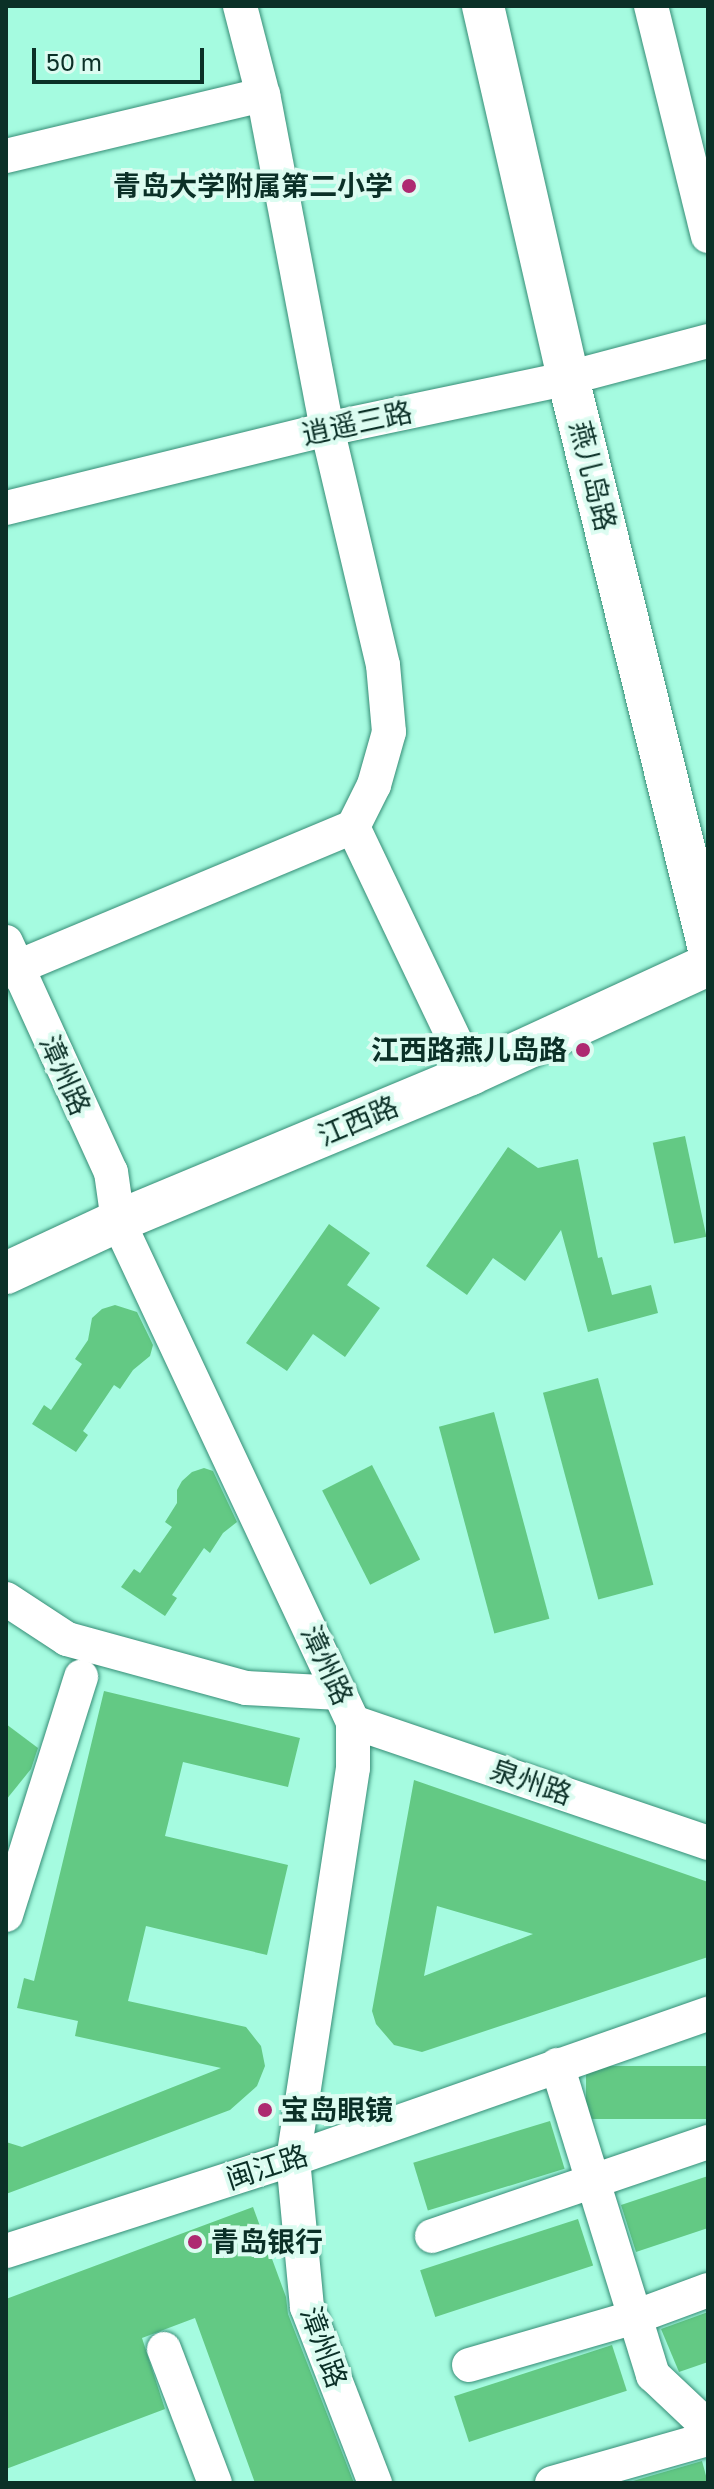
<!DOCTYPE html>
<html>
<head>
<meta charset="utf-8">
<style>
	body { margin:0 }
	#map { position:relative; width:714px; height:2489px; overflow:hidden; background:#a5fbe0; font-family:"Golos Text","Noto Sans SC",sans-serif }
	div>[style] { position:absolute }
	.building>* { inset:0; background:#63c984; transform-origin:0 0 }
	.roads { filter:drop-shadow(0 0 2px #368d76) drop-shadow(0 0 2px #368d76) }
	.minor>* { height:34px; margin:-17px; padding:0 17px; transform-origin:17px; border-radius:17px; background:#fff }
	.major>* { height:42px; margin:-21px; padding:0 21px; transform-origin:21px; border-radius:21px; background:#fff }
	.dots>* { width:22px; height:22px; translate:-50% -50%; box-sizing:border-box; border:4px solid #dcfcf1; border-radius:50% }
	span { translate:-50% -50%; white-space:nowrap; text-align:center; line-height:1.15; -webkit-text-stroke:8px #dcfcf1; paint-order:stroke }
	.poi-label { font-size:28px; color:#0b3027; font-weight:700 }
	.right { translate:-100% -50%; text-align:right }
	.left { translate:0 -50%; text-align:left }
	.street-label { font-size:28px; color:#0b3027 }
	.frame { position:absolute; inset:0; border:8px solid #0b3027; pointer-events:none }
	.scale { position:absolute; left:32px; top:48px; width:172px; height:36px; box-sizing:border-box; border:4px solid #0b3027; border-top:0; padding-left:10px; font-size:24px; line-height:28px; white-space:nowrap; color:#0b3027; -webkit-text-stroke:6px #dcfcf1; paint-order:stroke }
</style>
</head>
<body>
<div id="map">
	<div class="building">
		<div style="left:685px;top:1136px;width:103px;height:33px;rotate:78deg"></div>
		<div style="clip-path:polygon(508px 1147px,538px 1168px,578px 1159px,598px 1258px,602px 1257px,612px 1295px,651px 1285px,658px 1313px,588px 1332px,561px 1230px,525px 1281px,493px 1258px,467px 1295px,426px 1266px)"></div>
		<div style="clip-path:polygon(329px 1224px,370px 1253px,347px 1285px,380px 1308px,345px 1357px,313px 1334px,287px 1371px,246px 1343px)"></div>
		<div style="clip-path:polygon(115px 1305px,137px 1312px,153px 1345px,150px 1356px,133px 1370px,120px 1389px,114px 1385px,83px 1431px,88px 1435px,76px 1452px,32px 1424px,44px 1405px,51px 1410px,82px 1364px,75px 1359px,88px 1340px,92px 1318px,102px 1309px)"></div>
		<div style="left:598px;top:1378px;width:214px;height:57px;rotate:75deg"></div>
		<div style="left:494px;top:1412px;width:214px;height:57px;rotate:75deg"></div>
		<div style="left:372px;top:1465px;width:106px;height:56px;rotate:63deg"></div>
		<div style="clip-path:polygon(204px 1468px,213px 1471px,237px 1522px,223px 1533px,210px 1553px,204px 1548px,172px 1595px,177px 1598px,165px 1616px,121px 1587px,134px 1569px,140px 1573px,172px 1527px,165px 1522px,177px 1503px,177px 1490px,182px 1481px,192px 1472px)"></div>
		<div style="clip-path:polygon(104px 1691px,300px 1738px,288px 1787px,183px 1762px,165px 1836px,288px 1865px,267px 1955px,146px 1926px,128px 2001px,246px 2027px,261px 2046px,265px 2066px,257px 2086px,230px 2110px,6px 2194px,6px 2142px,22px 2147px,221px 2068px,75px 2036px,78px 2021px,17px 2008px,24px 1978px,34px 1981px)"></div>
		<div style="clip-path:polygon(6px 1724px,38px 1748px,31px 1769px,6px 1800px)"></div>
		<div style="clip-path:polygon(evenodd,414px 1780px,708px 1882px,708px 1957px,422px 2052px,394px 2045px,376px 2024px,372px 2011px,414px 1780px,437px 1906px,533px 1934px,424px 1976px,437px 1906px)"></div>
		<div style="left:708px;top:2066px;width:53px;height:122px;rotate:90deg"></div>
		<div style="left:550px;top:2121px;width:50px;height:143px;rotate:73deg"></div>
		<div style="clip-path:polygon(708px 2176px,708px 2228px,636px 2252px,621px 2205px)"></div>
		<div style="clip-path:polygon(253px 2207px,286px 2297px,288px 2314px,354px 2483px,255px 2483px,195px 2318px,142px 2338px,165px 2409px,6px 2469px,6px 2299px)"></div>
		<div style="left:578px;top:2219px;width:49px;height:166px;rotate:72deg"></div>
		<div style="clip-path:polygon(708px 2312px,708px 2362px,679px 2372px,661px 2329px)"></div>
		<div style="left:612px;top:2345px;width:48px;height:166px;rotate:72deg"></div>
		<div style="clip-path:polygon(702px 2461px,708px 2483px,626px 2483px)"></div>
	</div>
	<div class="roads">
		<div class="minor">
			<div style="left:651px;top:6px;width:237px;rotate:76.1deg"></div>
			<div style="left:6px;top:156px;width:264px;rotate:-13.4deg"></div>
			<div style="left:6px;top:508px;width:331px;rotate:-13.8deg"></div>
			<div style="left:327px;top:429px;width:246px;rotate:-11.9deg"></div>
			<div style="left:568px;top:378px;width:145px;rotate:-14.8deg"></div>
			<div style="left:353px;top:827px;width:274px;rotate:64.5deg"></div>
			<div style="left:6px;top:942px;width:253px;rotate:65.5deg"></div>
			<div style="left:111px;top:1172px;width:49px;rotate:81.9deg"></div>
			<div style="left:118px;top:1221px;width:553px;rotate:64.87deg"></div>
			<div style="left:353px;top:1722px;width:46px;rotate:90deg"></div>
			<div style="left:353px;top:1768px;width:396px;rotate:98.7deg"></div>
			<div style="left:293px;top:2159px;width:149px;rotate:84.6deg"></div>
			<div style="left:307px;top:2307px;width:189px;rotate:68.9deg"></div>
			<div style="left:6px;top:972px;width:376px;rotate:-22.7deg"></div>
			<div style="left:353px;top:827px;width:47px;rotate:-63.4deg"></div>
			<div style="left:374px;top:785px;width:55px;rotate:-74.2deg"></div>
			<div style="left:389px;top:732px;width:67px;rotate:-95.1deg"></div>
			<div style="left:383px;top:665px;width:243px;rotate:-103.3deg"></div>
			<div style="left:327px;top:429px;width:340px;rotate:-100.8deg"></div>
			<div style="left:263px;top:95px;width:92px;rotate:-104.5deg"></div>
			<div style="left:6px;top:1599px;width:73px;rotate:33.3deg"></div>
			<div style="left:67px;top:1639px;width:186px;rotate:15.3deg"></div>
			<div style="left:246px;top:1688px;width:94px;rotate:3deg"></div>
			<div style="left:353px;top:1722px;width:375px;rotate:18.8deg"></div>
			<div style="left:6px;top:1915px;width:250px;rotate:-72.5deg"></div>
			<div style="left:557px;top:2065px;width:325px;rotate:72.8deg"></div>
			<div style="left:653px;top:2375px;width:76px;rotate:43.4deg"></div>
			<div style="left:432px;top:2236px;width:292px;rotate:-18.8deg"></div>
			<div style="left:6px;top:2251px;width:301px;rotate:-17.8deg"></div>
			<div style="left:293px;top:2159px;width:440px;rotate:-19.3deg"></div>
			<div style="left:164px;top:2349px;width:143px;rotate:69.2deg"></div>
			<div style="left:469px;top:2365px;width:173px;rotate:-16.1deg"></div>
			<div style="left:635px;top:2317px;width:78px;rotate:-20.3deg"></div>
			<div style="left:552px;top:2483px;width:162px;rotate:-15.8deg"></div>
		</div>
		<div class="major">
			<div style="left:483px;top:6px;width:382px;rotate:77.1deg"></div>
			<div style="left:568px;top:378px;width:584px;rotate:76.13deg"></div>
			<div style="left:6px;top:1273px;width:123px;rotate:-24.9deg"></div>
			<div style="left:118px;top:1221px;width:382px;rotate:-22.6deg"></div>
			<div style="left:471px;top:1074px;width:261px;rotate:-24.7deg"></div>
		</div>
	</div>
	<div class="dots">
		<div style="left:409px;top:186px;background:#ae2a71"></div>
		<div style="left:583px;top:1050px;background:#ae2a71"></div>
		<div style="left:265px;top:2110px;background:#ae2a71"></div>
		<div style="left:195px;top:2242px;background:#ae2a71"></div>
	</div>
	<div class="poi-label">
		<span class="right" style="left:393px;top:186px">青岛大学附属第二小学</span>
		<span class="right" style="left:567px;top:1050px">江西路燕儿岛路</span>
		<span class="left" style="left:281px;top:2110px">宝岛眼镜</span>
		<span class="left" style="left:211px;top:2242px">青岛银行</span>
	</div>
	<div class="street-label">
		<span style="left:357px;top:423px;rotate:-12deg">逍遥三路</span>
		<span style="left:593px;top:476px;rotate:76deg">燕儿岛路</span>
		<span style="left:65px;top:1075px;rotate:66deg">漳州路</span>
		<span style="left:358px;top:1121px;rotate:-23deg">江西路</span>
		<span style="left:327px;top:1665px;rotate:65deg">漳州路</span>
		<span style="left:531px;top:1782px;rotate:19deg">泉州路</span>
		<span style="left:267px;top:2167px;rotate:-18deg">闽江路</span>
		<span style="left:324px;top:2347px;rotate:70deg">漳州路</span>
	</div>
	<div class="frame"></div>
	<div class="scale">50 m</div>
</div>
</body>
</html>
